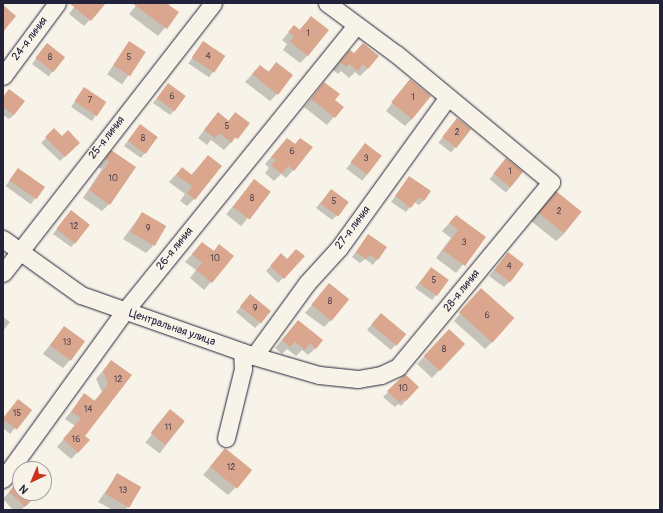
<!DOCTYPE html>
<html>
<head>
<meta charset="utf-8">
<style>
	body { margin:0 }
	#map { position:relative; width:663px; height:513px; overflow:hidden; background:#f7f3e8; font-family:Pangolin,sans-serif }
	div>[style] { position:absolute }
	.shadow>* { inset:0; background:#0003; transform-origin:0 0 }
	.building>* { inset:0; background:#daa78e; transform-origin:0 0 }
	.roads { filter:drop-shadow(0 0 1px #22223b) drop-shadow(0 0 1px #22223b) }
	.minor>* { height:17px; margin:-8.5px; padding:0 8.5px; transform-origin:8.5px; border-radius:8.5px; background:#f7f3e8 }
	span { translate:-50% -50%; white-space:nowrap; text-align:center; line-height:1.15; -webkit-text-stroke:3px #f7f3e8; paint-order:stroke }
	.number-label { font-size:9px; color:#504350 }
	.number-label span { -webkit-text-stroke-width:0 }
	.street-label { font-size:11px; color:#22223b }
	.frame { position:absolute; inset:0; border:4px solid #22223b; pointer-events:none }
	.north { position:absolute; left:12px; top:461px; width:40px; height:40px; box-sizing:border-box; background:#f7f3e8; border:1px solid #a29fa3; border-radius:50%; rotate:224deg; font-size:11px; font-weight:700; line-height:16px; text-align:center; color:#22223b }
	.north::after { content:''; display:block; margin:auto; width:14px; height:18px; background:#c8321e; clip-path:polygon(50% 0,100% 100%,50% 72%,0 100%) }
</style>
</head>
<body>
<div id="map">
	<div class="shadow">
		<div style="clip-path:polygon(77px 3px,105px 3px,84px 26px,69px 14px)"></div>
		<div style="clip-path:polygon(138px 3px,170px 3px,168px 6px,177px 13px,158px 36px,129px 14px)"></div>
		<div style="clip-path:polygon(311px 17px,308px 55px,300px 63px,283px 50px,287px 44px,282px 40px,294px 26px,299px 30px)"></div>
		<div style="left:129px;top:42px;width:18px;height:39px;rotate:34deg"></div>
		<div style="left:203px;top:42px;width:25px;height:26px;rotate:34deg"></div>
		<div style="left:47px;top:44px;width:21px;height:25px;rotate:37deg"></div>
		<div style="clip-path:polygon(350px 51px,368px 68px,360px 76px,355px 72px,349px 78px,341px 71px,338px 74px,333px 70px)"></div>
		<div style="clip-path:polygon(276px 63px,277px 94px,270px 101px,245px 82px,260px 66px,268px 72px)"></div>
		<div style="clip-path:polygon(411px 80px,413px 118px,405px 126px,386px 111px)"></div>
		<div style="clip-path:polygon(324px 83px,334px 100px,342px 107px,327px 125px,304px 107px)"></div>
		<div style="clip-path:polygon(168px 84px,175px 110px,170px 115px,153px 103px)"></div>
		<div style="left:84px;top:88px;width:25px;height:23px;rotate:34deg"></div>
		<div style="clip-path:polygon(3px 97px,14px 115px,9px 119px,3px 115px)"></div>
		<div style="clip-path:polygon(218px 113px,228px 121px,235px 113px,248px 124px,224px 150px,211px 140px,207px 145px,198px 138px)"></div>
		<div style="left:457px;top:119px;width:16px;height:30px;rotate:38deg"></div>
		<div style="clip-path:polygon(54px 130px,62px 138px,79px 143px,60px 161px,41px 143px)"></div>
		<div style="clip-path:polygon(136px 130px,145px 153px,141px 158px,124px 146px)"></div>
		<div style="clip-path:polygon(287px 139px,293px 170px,286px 178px,281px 174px,274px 181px,265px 173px,269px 168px,265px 164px)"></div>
		<div style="left:365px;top:144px;width:20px;height:31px;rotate:37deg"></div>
		<div style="clip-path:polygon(111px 152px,109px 204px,102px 211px,83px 198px,102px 169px,98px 167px)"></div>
		<div style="clip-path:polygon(208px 156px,194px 199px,187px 206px,180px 201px,185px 194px,169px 182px,182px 168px,191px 175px)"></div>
		<div style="left:506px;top:159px;width:21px;height:26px;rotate:39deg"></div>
		<div style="left:18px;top:169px;width:31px;height:21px;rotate:36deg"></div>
		<div style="clip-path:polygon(409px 177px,424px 200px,419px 205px,414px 202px,406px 212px,391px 202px)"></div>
		<div style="left:254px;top:180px;width:19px;height:44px;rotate:39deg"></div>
		<div style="clip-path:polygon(331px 190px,337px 215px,332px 220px,316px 208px)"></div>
		<div style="clip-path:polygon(549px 200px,564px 234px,556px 241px,531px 221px)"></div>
		<div style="clip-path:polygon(71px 212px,76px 242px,71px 247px,53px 234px)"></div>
		<div style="clip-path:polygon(142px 213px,153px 246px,146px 253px,123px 239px)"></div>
		<div style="clip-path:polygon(456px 216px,485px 237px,456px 273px,436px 258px,451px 238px,442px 231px)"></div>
		<div style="clip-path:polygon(368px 235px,386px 247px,373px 265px,365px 259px,360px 263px,352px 257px)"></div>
		<div style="clip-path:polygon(202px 243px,213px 252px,219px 245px,211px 282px,204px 290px,190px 278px,196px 270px,185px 262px)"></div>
		<div style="clip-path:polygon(508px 253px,509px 282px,504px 287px,489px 276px)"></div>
		<div style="clip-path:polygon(303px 257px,278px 283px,266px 271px,276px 260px)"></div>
		<div style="clip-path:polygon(431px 268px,436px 295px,432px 300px,415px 288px)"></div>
		<div style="clip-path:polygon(329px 285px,331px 320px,324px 327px,305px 313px)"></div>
		<div style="clip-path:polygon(250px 296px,260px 323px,255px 328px,236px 312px)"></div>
		<div style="clip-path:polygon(474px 297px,492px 342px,485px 349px,454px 321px)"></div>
		<div style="clip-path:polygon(3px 317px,10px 322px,3px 331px)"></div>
		<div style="clip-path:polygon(376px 319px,405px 334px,391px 350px,367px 330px)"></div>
		<div style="clip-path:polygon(298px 321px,316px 348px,308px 355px,302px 350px,296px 356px,287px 349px,282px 354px,275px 348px)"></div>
		<div style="clip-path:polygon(64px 327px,70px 360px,63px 368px,43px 354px)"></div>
		<div style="clip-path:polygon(442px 338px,464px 344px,432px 378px,417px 364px)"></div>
		<div style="clip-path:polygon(111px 361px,131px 375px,84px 437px,78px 452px,71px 459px,57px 447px,75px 426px,65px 419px,85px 394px,94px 401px,102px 392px,96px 379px)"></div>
		<div style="clip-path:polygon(405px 375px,418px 387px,401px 406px,398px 404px,395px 407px,383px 397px)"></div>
		<div style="clip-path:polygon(14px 405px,30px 410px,10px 434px,3px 428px,3px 419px)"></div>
		<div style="left:170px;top:411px;width:18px;height:40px;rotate:38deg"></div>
		<div style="clip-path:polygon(225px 449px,235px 488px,228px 495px,203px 475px)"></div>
		<div style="clip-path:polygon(117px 475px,128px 507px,125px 510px,113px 510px,98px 502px)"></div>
		<div style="clip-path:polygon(20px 479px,20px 493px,38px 493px,21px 510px,13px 510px,3px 499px)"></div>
	</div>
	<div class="building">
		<div style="clip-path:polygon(69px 3px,106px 3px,91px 21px)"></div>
		<div style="clip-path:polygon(132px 3px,166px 3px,179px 12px,167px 29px)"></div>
		<div style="clip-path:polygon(3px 5px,16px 16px,3px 32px)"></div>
		<div style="clip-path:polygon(311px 16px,329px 30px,308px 56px,290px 42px,294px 36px,288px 32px,294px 25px,300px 30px)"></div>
		<div style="left:129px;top:41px;width:20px;height:29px;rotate:33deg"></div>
		<div style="left:203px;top:41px;width:27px;height:20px;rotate:34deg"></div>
		<div style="left:47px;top:43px;width:23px;height:19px;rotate:38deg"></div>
		<div style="clip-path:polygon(363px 43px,379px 56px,368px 69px,363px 64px,358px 71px,349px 64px,346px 67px,340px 62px,350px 50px,354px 53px)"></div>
		<div style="clip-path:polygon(276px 62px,293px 75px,278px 95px,252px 74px,260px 65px,269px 72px)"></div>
		<div style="left:410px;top:79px;width:27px;height:30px;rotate:39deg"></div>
		<div style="clip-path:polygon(324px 82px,340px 94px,335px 100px,344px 107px,335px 118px,311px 99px)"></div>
		<div style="left:168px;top:83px;width:22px;height:19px;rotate:36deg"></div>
		<div style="left:84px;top:87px;width:27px;height:17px;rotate:34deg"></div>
		<div style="clip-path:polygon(9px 89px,25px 101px,14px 115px,3px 107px,3px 97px)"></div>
		<div style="clip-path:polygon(218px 112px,229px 121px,235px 112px,250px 123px,238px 139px,234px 137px,232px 143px,219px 133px,215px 138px,204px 130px)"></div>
		<div style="left:457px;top:118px;width:18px;height:24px;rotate:38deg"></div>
		<div style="left:140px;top:124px;width:22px;height:21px;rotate:36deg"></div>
		<div style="clip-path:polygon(54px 128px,62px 136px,68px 130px,80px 143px,65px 157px,45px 137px)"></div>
		<div style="clip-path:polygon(287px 138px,295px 144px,300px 138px,313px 147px,294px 171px,288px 166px,282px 174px,271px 165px,276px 160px,271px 157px)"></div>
		<div style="left:365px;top:143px;width:21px;height:24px;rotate:37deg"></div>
		<div style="clip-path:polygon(111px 150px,136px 167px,110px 205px,89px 190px,109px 162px,105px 159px)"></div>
		<div style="clip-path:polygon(208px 155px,222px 166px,195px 200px,187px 193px,192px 186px,176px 175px,182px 167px,192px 175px)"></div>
		<div style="left:506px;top:158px;width:22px;height:20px;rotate:39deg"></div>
		<div style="left:18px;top:168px;width:33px;height:15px;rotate:35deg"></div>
		<div style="clip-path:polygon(409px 176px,431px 191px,424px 201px,419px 197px,411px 208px,395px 196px)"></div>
		<div style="left:254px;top:179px;width:21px;height:35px;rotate:37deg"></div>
		<div style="left:331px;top:189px;width:22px;height:18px;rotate:36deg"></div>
		<div style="left:556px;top:191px;width:33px;height:28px;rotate:39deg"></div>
		<div style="left:71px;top:210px;width:24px;height:24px;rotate:38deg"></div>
		<div style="left:142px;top:212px;width:28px;height:23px;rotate:30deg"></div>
		<div style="clip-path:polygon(456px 215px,486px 237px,465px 266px,443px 250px,458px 230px,449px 223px)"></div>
		<div style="clip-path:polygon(368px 234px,387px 247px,378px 260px,370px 255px,366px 259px,356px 252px)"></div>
		<div style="clip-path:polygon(202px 242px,214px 251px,219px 244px,234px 256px,212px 283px,196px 270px,202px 263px,192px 254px)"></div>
		<div style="clip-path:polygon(296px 249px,305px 256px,284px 279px,270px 266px,281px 253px,287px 259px)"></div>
		<div style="left:508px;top:252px;width:20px;height:23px;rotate:37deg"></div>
		<div style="left:431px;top:267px;width:22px;height:20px;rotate:36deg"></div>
		<div style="left:329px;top:283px;width:26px;height:28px;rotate:39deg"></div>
		<div style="left:481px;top:288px;width:45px;height:33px;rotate:42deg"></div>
		<div style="left:250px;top:294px;width:27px;height:16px;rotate:39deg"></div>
		<div style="left:381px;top:313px;width:33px;height:15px;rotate:40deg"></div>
		<div style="clip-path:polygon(298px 320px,323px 340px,316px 349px,310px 343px,305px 350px,295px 342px,290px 347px,282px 340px)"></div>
		<div style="left:64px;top:326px;width:26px;height:24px;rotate:36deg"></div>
		<div style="left:449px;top:329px;width:22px;height:37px;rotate:43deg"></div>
		<div style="clip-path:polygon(111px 360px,132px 375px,85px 436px,90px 440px,78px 453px,63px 439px,81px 418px,71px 412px,84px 393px,95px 401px,108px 384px,103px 371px)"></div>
		<div style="clip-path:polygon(405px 374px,419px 387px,406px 401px,404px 399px,400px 403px,387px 391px)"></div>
		<div style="left:18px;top:399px;width:18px;height:25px;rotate:38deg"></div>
		<div style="left:170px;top:409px;width:19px;height:31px;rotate:39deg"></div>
		<div style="left:225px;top:448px;width:35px;height:24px;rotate:39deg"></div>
		<div style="left:117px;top:473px;width:28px;height:24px;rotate:30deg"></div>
		<div style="clip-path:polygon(20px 478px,20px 493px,39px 493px,25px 507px,9px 492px)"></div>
	</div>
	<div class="roads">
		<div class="minor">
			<div style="left:3px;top:76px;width:91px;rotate:-53.5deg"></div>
			<div style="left:3px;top:239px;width:96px;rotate:35.7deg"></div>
			<div style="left:81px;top:295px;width:183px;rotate:19.4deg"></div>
			<div style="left:254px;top:356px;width:68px;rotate:16.3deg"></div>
			<div style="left:319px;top:375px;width:39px;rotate:6deg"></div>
			<div style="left:358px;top:379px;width:23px;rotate:-10deg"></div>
			<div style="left:381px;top:375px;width:19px;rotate:-25deg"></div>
			<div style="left:398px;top:367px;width:240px;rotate:-50.4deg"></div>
			<div style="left:551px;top:182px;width:201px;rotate:-140.4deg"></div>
			<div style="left:396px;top:54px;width:86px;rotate:-143.5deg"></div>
			<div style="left:3px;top:273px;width:342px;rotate:-52.1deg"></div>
			<div style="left:254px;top:356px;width:90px;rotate:-54deg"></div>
			<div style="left:307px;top:283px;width:47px;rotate:-47.6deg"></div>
			<div style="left:339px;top:248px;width:186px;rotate:-54.2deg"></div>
			<div style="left:226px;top:438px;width:71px;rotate:-76.2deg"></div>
			<div style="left:243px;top:369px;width:17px;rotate:-93deg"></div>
			<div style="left:3px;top:479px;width:206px;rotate:-54.1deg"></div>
			<div style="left:124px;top:312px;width:368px;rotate:-51deg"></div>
		</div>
	</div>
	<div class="number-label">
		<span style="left:308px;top:34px">1</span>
		<span style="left:208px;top:57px">4</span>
		<span style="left:50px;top:58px">8</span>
		<span style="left:129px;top:58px">5</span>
		<span style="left:172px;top:97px">6</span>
		<span style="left:413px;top:98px">1</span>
		<span style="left:90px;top:101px">7</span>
		<span style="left:227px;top:127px">5</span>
		<span style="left:457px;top:133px">2</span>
		<span style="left:143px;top:139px">8</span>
		<span style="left:292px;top:152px">6</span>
		<span style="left:366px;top:159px">3</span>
		<span style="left:510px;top:172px">1</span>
		<span style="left:113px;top:179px">10</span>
		<span style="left:252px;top:199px">8</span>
		<span style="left:334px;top:202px">5</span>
		<span style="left:559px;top:212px">2</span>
		<span style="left:74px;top:227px">12</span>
		<span style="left:148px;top:229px">9</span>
		<span style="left:464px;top:243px">3</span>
		<span style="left:215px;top:259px">10</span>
		<span style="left:509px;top:267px">4</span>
		<span style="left:434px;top:281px">5</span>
		<span style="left:330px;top:302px">8</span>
		<span style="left:255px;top:309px">9</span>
		<span style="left:487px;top:316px">6</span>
		<span style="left:67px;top:343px">13</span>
		<span style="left:444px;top:350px">8</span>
		<span style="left:118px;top:380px">12</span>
		<span style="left:403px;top:389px">10</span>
		<span style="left:88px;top:410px">14</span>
		<span style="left:17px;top:414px">15</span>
		<span style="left:168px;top:428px">11</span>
		<span style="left:76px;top:440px">16</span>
		<span style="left:231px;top:468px">12</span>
		<span style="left:123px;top:491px">13</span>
	</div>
	<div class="street-label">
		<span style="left:30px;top:39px;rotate:-53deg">24-я линия</span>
		<span style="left:107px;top:138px;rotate:-52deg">25-я линия</span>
		<span style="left:353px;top:228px;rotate:-53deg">27-я линия</span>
		<span style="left:175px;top:249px;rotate:-51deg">26-я линия</span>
		<span style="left:462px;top:291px;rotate:-51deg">28-я линия</span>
		<span style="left:172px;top:328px;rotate:19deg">Центральная улица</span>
	</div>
	<div class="frame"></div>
	<div class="north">N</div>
</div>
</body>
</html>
